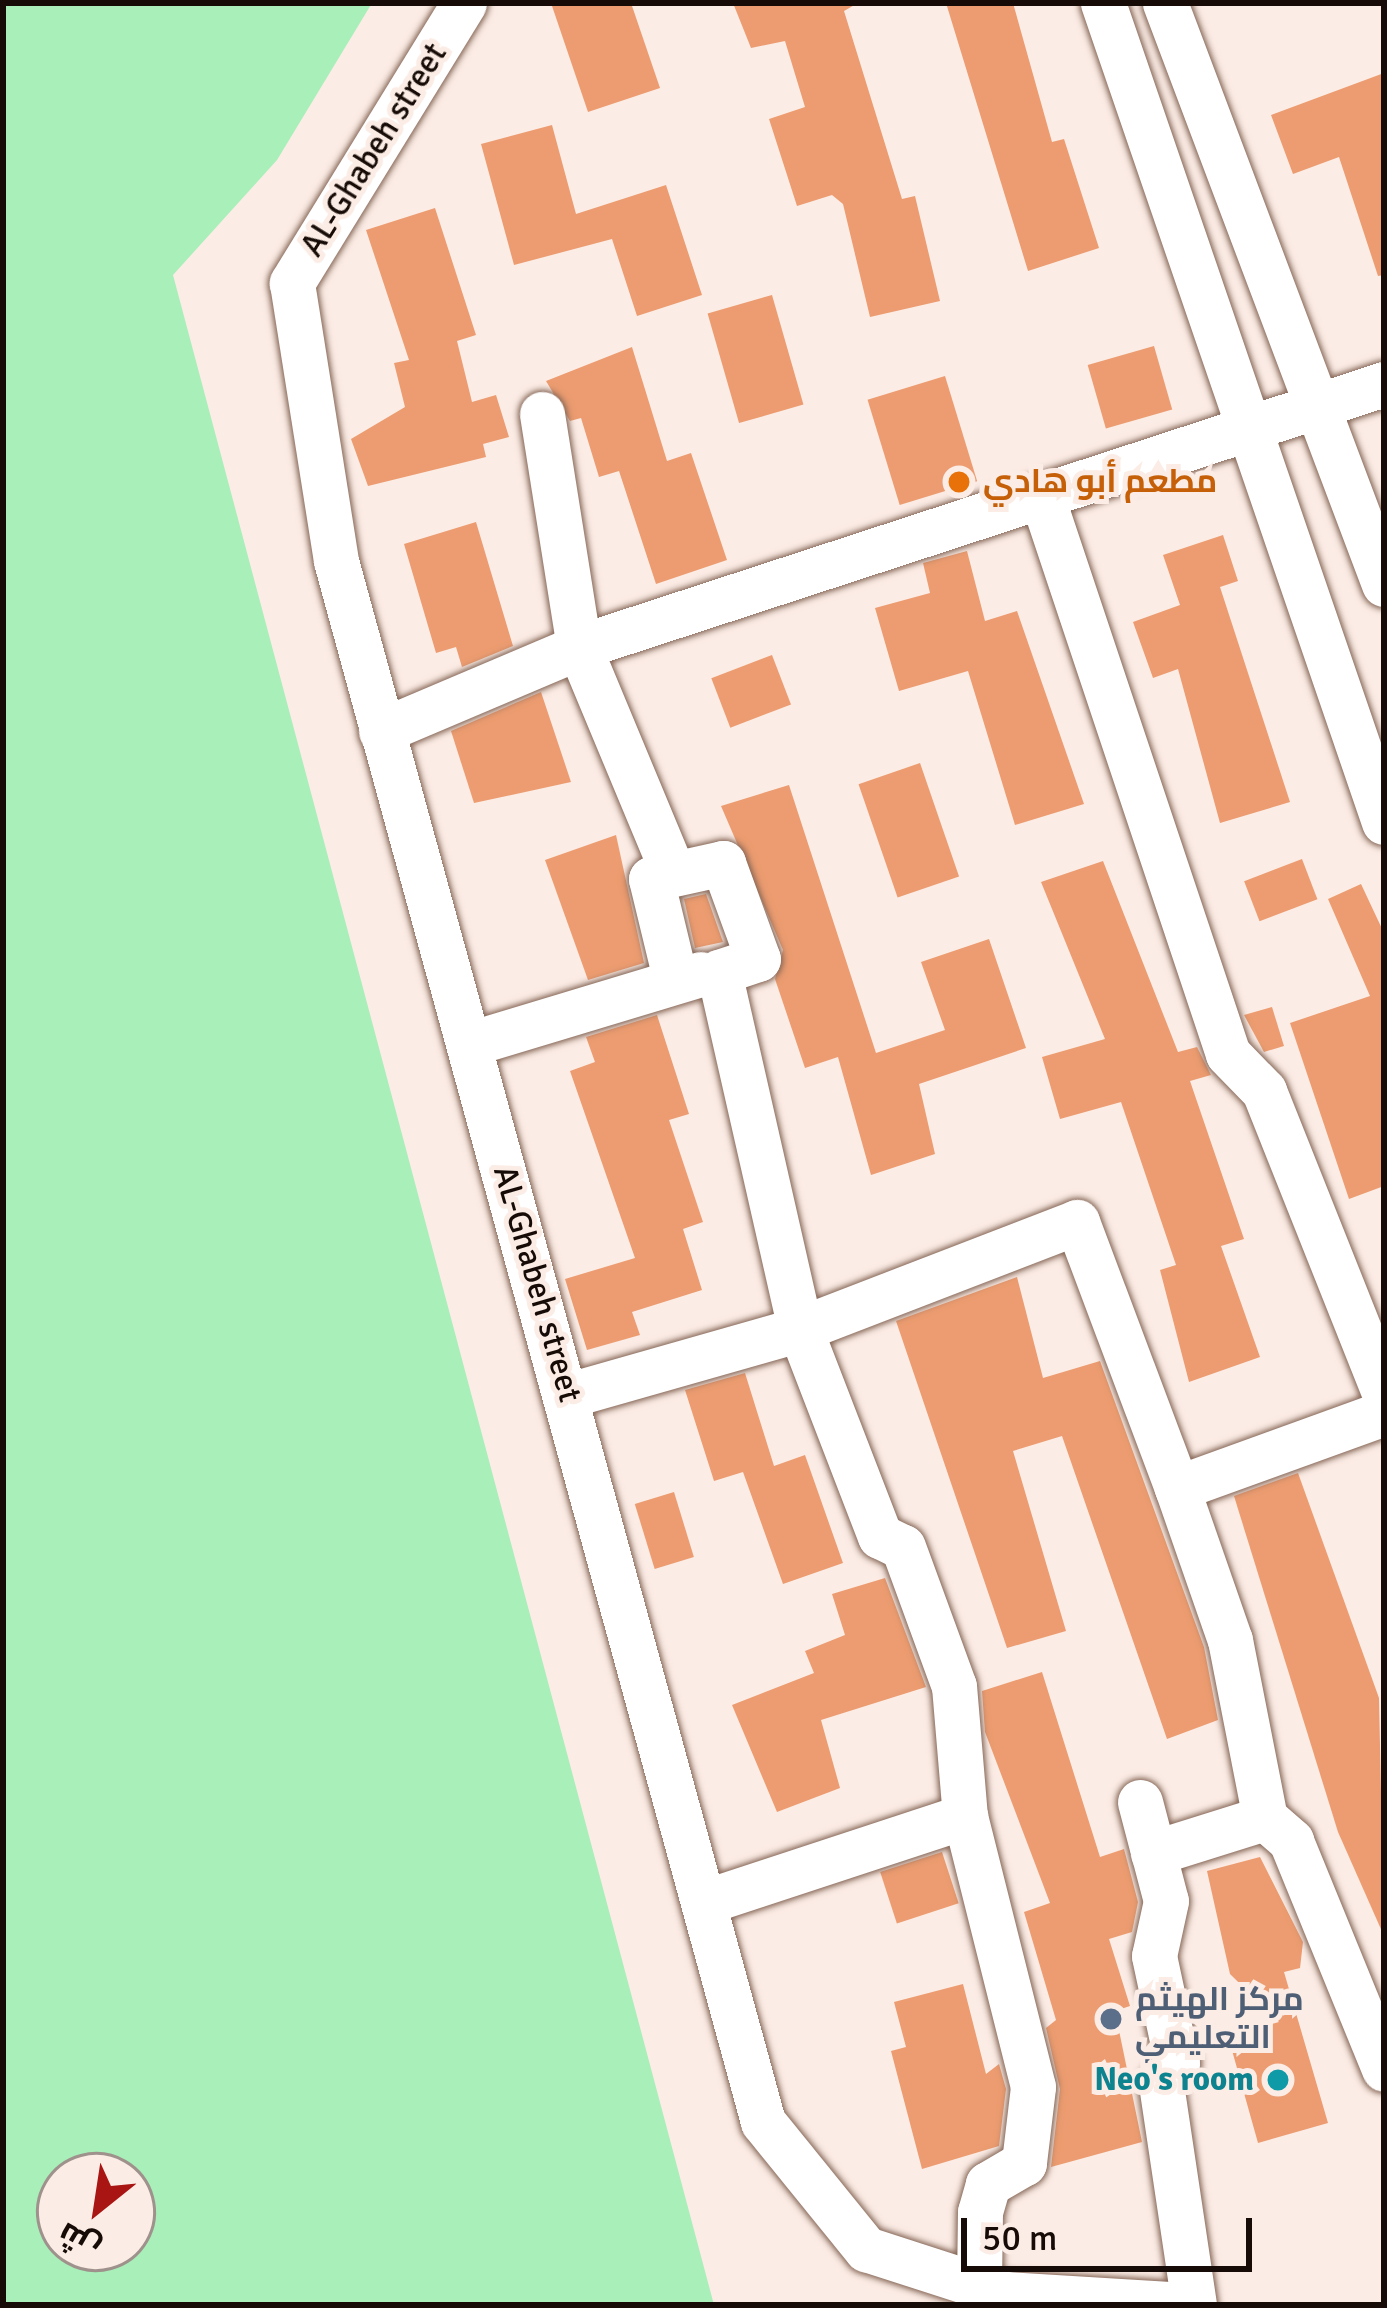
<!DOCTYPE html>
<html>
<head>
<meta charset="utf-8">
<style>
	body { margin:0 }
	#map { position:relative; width:1387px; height:2308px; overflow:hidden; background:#fbece5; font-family:Signika,Cairo,sans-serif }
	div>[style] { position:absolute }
	.green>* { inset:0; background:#a8efb9 }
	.building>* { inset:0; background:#ec9c70; transform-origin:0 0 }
	.roads { filter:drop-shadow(0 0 3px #856656) drop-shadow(0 0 3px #856656) }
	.minor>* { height:45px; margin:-22.5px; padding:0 22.5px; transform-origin:22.5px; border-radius:22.5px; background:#fff }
	.dots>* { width:33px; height:33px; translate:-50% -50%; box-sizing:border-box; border:6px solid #fbece5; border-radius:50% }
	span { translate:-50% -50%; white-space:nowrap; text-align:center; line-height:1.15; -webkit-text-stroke:10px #fbece5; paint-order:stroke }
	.street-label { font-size:33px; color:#160b06 }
	.food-label { font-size:33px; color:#c56008; font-weight:700 }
	.left { translate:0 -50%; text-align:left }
	.service-label { font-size:33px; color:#4e5e75; font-weight:700 }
	.culture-label { font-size:33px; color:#0d838f; font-weight:700 }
	.right { translate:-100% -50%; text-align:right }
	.frame { position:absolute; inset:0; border:6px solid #160b06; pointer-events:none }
	.north { position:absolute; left:36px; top:2152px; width:120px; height:120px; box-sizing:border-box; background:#fbece5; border:3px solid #9f928c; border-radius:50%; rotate:210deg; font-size:33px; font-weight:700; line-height:48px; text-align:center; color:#160b06 }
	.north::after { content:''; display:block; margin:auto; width:42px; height:54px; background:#a81512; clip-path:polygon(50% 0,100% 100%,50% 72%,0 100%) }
	.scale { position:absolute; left:961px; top:2218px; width:291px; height:54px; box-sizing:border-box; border:6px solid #160b06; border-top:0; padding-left:15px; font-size:36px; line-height:42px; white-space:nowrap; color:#160b06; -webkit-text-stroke:9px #fbece5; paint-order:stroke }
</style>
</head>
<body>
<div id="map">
	<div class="green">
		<div style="clip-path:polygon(evenodd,3px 3px,372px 3px,277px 160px,173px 275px,714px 2305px,3px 2305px,3px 3px,60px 2176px,132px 2176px,132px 2248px,60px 2248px,60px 2176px)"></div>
	</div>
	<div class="building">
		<div style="clip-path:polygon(551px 3px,631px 3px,660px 88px,588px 112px)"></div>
		<div style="clip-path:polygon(733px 3px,858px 3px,844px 11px,902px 199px,915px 196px,940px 301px,870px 317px,843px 204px,832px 195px,797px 206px,769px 119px,805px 107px,785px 41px,751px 48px)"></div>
		<div style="clip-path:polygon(946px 3px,1013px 3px,1052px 142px,1064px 139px,1099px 248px,1028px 271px)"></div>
		<div style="clip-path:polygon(1384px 73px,1384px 275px,1378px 276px,1339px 157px,1293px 174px,1271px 115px)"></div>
		<div style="clip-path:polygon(552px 125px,576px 214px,666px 185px,702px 295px,637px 316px,612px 239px,514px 265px,481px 144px)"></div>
		<div style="clip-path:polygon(435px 208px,476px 335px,457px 341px,472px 402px,496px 395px,509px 437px,483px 444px,486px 457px,368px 486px,351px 439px,405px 407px,394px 363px,409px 360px,366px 230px)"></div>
		<div style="left:772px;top:295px;width:114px;height:67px;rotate:74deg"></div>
		<div style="left:1154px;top:346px;width:66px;height:69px;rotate:74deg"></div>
		<div style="clip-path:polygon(632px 347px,667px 461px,691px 453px,727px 560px,656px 584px,619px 471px,599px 477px,581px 418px,570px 421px,546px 381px)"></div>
		<div style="left:945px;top:376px;width:110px;height:81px;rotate:73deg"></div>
		<div style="clip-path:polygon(476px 522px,513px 646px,462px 667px,456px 647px,436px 653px,404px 544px)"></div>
		<div style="clip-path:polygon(1223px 535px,1238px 581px,1220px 587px,1290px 802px,1220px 823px,1178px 669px,1153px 678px,1133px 622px,1180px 605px,1163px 555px)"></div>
		<div style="clip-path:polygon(967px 551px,985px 621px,1017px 611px,1084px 804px,1015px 825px,968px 671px,899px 691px,875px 608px,930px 593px,923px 563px)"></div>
		<div style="left:772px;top:655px;width:53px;height:65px;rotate:69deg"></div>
		<div style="clip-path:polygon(541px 692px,571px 782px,474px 803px,451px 731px)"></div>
		<div style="left:920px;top:763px;width:120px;height:65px;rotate:71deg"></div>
		<div style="clip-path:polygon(789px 785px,876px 1053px,945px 1030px,921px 962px,989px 939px,1026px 1048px,919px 1084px,935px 1154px,871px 1175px,838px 1057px,805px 1068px,775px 979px,783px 950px,721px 806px)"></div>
		<div style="clip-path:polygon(616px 835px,644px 963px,588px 980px,545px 860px)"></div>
		<div style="left:1302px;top:859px;width:43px;height:62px;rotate:69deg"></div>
		<div style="clip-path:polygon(1103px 861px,1178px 1052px,1197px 1047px,1211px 1075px,1190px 1081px,1244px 1239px,1221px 1246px,1260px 1357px,1189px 1382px,1160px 1270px,1176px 1265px,1121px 1102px,1060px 1119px,1042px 1057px,1105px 1039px,1041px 882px)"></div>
		<div style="clip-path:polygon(1361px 884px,1384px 933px,1384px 1186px,1349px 1199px,1290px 1023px,1370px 996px,1328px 899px)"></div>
		<div style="clip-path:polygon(706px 894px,723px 942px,695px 948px,684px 899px)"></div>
		<div style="clip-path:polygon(1272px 1007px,1284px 1046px,1264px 1052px,1244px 1015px)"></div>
		<div style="clip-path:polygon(657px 1015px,689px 1114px,669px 1120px,703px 1222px,683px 1229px,702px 1290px,632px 1312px,640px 1335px,587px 1350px,565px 1279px,635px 1258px,570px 1071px,595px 1062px,586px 1037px)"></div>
		<div style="clip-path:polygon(1017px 1277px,1043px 1378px,1100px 1361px,1204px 1647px,1218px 1720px,1167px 1739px,1062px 1436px,1013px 1451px,1066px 1631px,1007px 1648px,896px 1321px)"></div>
		<div style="clip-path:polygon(745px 1373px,774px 1466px,805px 1455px,843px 1563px,783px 1584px,743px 1472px,714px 1481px,685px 1390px)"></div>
		<div style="clip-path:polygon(1298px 1473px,1379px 1698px,1384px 1936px,1338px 1832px,1234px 1496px)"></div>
		<div style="left:674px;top:1492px;width:68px;height:41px;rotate:73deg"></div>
		<div style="clip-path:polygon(885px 1578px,926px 1687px,821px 1720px,840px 1788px,777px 1812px,732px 1705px,814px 1673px,805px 1651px,845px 1635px,832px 1594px)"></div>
		<div style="clip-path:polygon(1042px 1672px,1100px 1857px,1124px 1849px,1138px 1902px,1132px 1932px,1109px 1939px,1130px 2006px,1115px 2011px,1142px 2142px,1051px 2167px,1060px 2089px,1046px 2028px,1056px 2020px,1024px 1912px,1050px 1903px,985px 1732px,982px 1691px)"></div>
		<div style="left:942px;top:1852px;width:54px;height:65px;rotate:72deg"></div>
		<div style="clip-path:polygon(1260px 1857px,1303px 1942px,1300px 1968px,1284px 1972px,1328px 2123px,1258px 2143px,1228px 2036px,1279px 2022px,1230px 1974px,1207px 1871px)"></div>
		<div style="clip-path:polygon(963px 1984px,986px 2074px,999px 2064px,1006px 2089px,999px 2146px,922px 2169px,891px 2051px,906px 2047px,894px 2002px)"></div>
	</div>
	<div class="roads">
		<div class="minor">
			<div style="left:464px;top:3px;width:329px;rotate:121.6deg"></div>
			<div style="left:292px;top:283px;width:281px;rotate:81deg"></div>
			<div style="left:336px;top:561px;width:1618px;rotate:74.7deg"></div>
			<div style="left:763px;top:2122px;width:164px;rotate:51deg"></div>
			<div style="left:866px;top:2249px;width:146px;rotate:17.9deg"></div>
			<div style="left:1005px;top:2294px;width:181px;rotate:3.5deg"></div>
			<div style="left:1103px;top:3px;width:866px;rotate:71.06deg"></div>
			<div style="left:1165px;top:3px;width:621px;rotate:69.35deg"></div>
			<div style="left:542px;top:414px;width:236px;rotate:81deg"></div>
			<div style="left:579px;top:647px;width:245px;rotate:67.4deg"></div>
			<div style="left:1042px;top:497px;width:587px;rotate:71.53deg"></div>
			<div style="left:1228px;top:1054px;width:52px;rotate:45.8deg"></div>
			<div style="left:1264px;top:1091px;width:325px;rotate:68.3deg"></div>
			<div style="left:381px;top:731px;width:215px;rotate:-23deg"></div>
			<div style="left:579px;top:647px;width:847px;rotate:-18.09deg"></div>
			<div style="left:675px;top:978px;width:102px;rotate:-103.6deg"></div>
			<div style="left:651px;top:879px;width:74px;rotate:-12.5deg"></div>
			<div style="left:723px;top:863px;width:102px;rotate:70deg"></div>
			<div style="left:758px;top:959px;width:41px;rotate:161.6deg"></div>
			<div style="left:719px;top:972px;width:366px;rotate:77.2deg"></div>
			<div style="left:800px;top:1329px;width:222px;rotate:68.9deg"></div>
			<div style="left:880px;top:1536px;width:25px;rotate:26deg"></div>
			<div style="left:903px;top:1547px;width:148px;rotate:69.9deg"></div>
			<div style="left:954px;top:1686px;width:130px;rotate:85.2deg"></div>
			<div style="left:965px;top:1816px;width:279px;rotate:75.9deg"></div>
			<div style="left:1033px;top:2087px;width:77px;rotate:96.8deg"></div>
			<div style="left:1024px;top:2163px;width:42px;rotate:149.7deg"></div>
			<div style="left:988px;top:2184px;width:29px;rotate:106deg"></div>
			<div style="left:980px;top:2212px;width:74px;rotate:90.8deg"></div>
			<div style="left:469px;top:1044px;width:242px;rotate:-16.8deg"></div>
			<div style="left:569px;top:1395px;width:240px;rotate:-15.9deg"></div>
			<div style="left:800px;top:1329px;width:297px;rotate:-21.1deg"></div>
			<div style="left:1077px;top:1222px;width:284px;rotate:69.4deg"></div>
			<div style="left:1177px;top:1488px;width:220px;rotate:-19.9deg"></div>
			<div style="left:1177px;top:1488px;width:161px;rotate:70.8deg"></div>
			<div style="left:1230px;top:1640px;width:181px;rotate:78.9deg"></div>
			<div style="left:1265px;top:1818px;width:35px;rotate:41deg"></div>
			<div style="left:1291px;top:1841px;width:246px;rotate:67.8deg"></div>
			<div style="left:1140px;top:1802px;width:102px;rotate:75.3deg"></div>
			<div style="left:1166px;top:1901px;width:56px;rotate:102.3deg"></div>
			<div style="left:1154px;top:1956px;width:109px;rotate:77.9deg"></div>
			<div style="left:1177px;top:2063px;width:26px;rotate:127deg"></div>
			<div style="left:1161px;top:2084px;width:223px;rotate:81.5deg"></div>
			<div style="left:1153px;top:1853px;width:117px;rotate:-17.4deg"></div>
			<div style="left:704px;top:1902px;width:275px;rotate:-18.2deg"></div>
		</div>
	</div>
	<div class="dots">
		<div style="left:959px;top:482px;background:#e8710a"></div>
		<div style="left:1111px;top:2019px;background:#5c6f8a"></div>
		<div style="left:1278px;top:2080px;background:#0f9aa8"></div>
	</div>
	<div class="street-label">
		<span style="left:374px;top:150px;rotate:-58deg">AL-Ghabeh street</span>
		<span style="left:537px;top:1284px;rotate:74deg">AL-Ghabeh street</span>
	</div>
	<div class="food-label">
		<span class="left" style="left:983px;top:482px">مطعم أبو هادي</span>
	</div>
	<div class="service-label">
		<span class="left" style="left:1135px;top:2019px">مركز الهيثم<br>التعليمي</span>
	</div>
	<div class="culture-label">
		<span class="right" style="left:1254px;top:2080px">Neo's room</span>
	</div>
	<div class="frame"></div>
	<div class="north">ش</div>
	<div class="scale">50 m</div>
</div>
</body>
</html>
